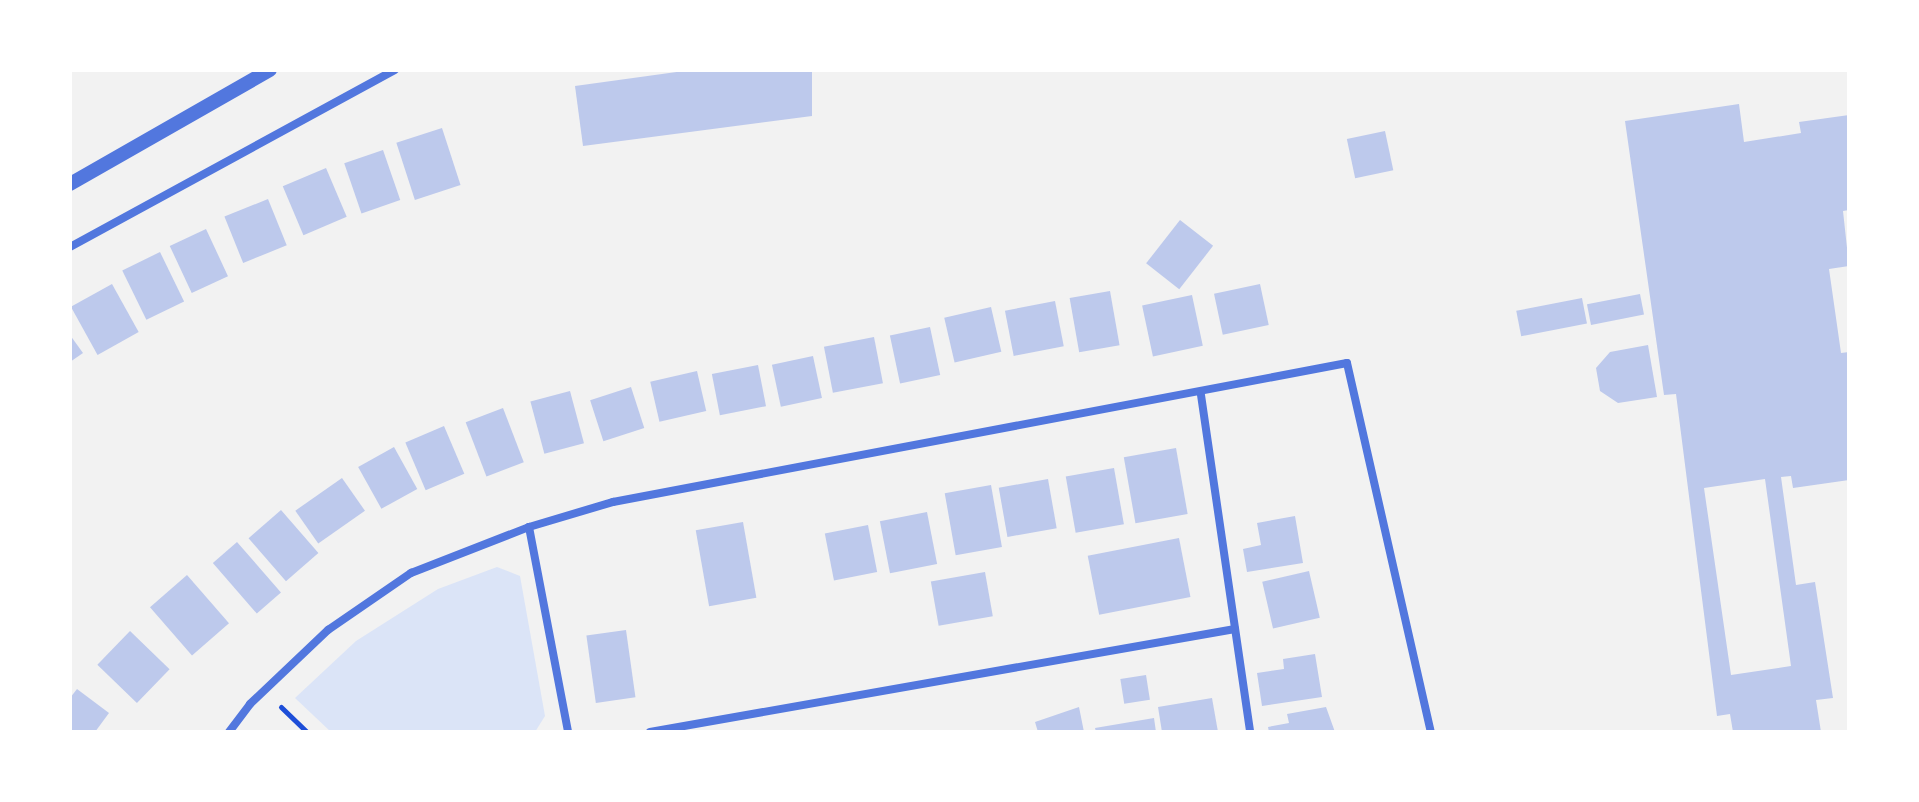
<!DOCTYPE html>
<html>
<head>
<meta charset="utf-8">
<style>
	body { margin:0 }
	#map { position:relative; width:1919px; height:802px; overflow:hidden; background:#f2f2f2; font-family:Figtree,sans-serif }
	div>[style] { position:absolute }
	.green>* { inset:0; background:#dbe4f7 }
	.building>* { inset:0; background:#bdc9ec; transform-origin:0 0 }
	.path>* { height:5px; margin:-2.5px; padding:0 2.5px; transform-origin:2.5px; border-radius:2.5px; background:#1d4ed8 }
	.minor>* { height:8px; margin:-4px; padding:0 4px; transform-origin:4px; border-radius:4px; background:#5277de }
	.tertiary>* { height:14px; margin:-7px; padding:0 7px; transform-origin:7px; border-radius:7px; background:#5277de }
	span { translate:-50% -50%; white-space:nowrap; text-align:center; line-height:1.15; -webkit-text-stroke:6px #fff; paint-order:stroke }
	.frame { position:absolute; inset:0; border:72px solid #fff; pointer-events:none }
</style>
</head>
<body>
<div id="map">
	<div class="green">
		<div style="clip-path:polygon(497px 567px,520px 576px,545px 716px,535px 732px,331px 732px,295px 698px,356px 641px,438px 589px)"></div>
	</div>
	<div class="building">
		<div style="clip-path:polygon(691px 70px,812px 70px,812px 116px,583px 146px,575px 86px)"></div>
		<div style="clip-path:polygon(evenodd,1739px 104px,1744px 142px,1801px 133px,1799px 122px,1849px 115px,1849px 210px,1843px 211px,1849px 266px,1829px 269px,1841px 353px,1849px 352px,1849px 480px,1793px 488px,1791px 476px,1781px 477px,1796px 585px,1815px 582px,1833px 698px,1816px 700px,1821px 732px,1733px 732px,1730px 714px,1717px 716px,1676px 394px,1664px 395px,1625px 121px,1739px 104px,1765px 479px,1791px 666px,1731px 675px,1704px 488px,1765px 479px)"></div>
		<div style="left:442px;top:128px;width:60px;height:48px;rotate:72deg"></div>
		<div style="left:1385px;top:131px;width:40px;height:39px;rotate:78deg"></div>
		<div style="left:383px;top:150px;width:53px;height:41px;rotate:71deg"></div>
		<div style="left:326px;top:168px;width:53px;height:47px;rotate:67deg"></div>
		<div style="left:268px;top:199px;width:50px;height:47px;rotate:68deg"></div>
		<div style="left:1180px;top:220px;width:42px;height:55px;rotate:38deg"></div>
		<div style="left:206px;top:229px;width:52px;height:40px;rotate:65deg"></div>
		<div style="left:160px;top:252px;width:55px;height:42px;rotate:64deg"></div>
		<div style="left:112px;top:284px;width:55px;height:47px;rotate:61deg"></div>
		<div style="left:1260px;top:284px;width:42px;height:47px;rotate:78deg"></div>
		<div style="left:1110px;top:291px;width:55px;height:41px;rotate:80deg"></div>
		<div style="left:1640px;top:294px;width:21px;height:54px;rotate:79deg"></div>
		<div style="left:1192px;top:295px;width:52px;height:51px;rotate:78deg"></div>
		<div style="left:1582px;top:298px;width:26px;height:67px;rotate:79deg"></div>
		<div style="left:1055px;top:301px;width:46px;height:51px;rotate:79deg"></div>
		<div style="left:991px;top:307px;width:46px;height:48px;rotate:77deg"></div>
		<div style="left:930px;top:327px;width:49px;height:41px;rotate:78deg"></div>
		<div style="clip-path:polygon(70px 335px,83px 353px,70px 362px)"></div>
		<div style="left:874px;top:337px;width:47px;height:51px;rotate:79deg"></div>
		<div style="clip-path:polygon(1648px 345px,1657px 397px,1618px 403px,1600px 391px,1596px 368px,1610px 352px)"></div>
		<div style="left:813px;top:356px;width:43px;height:42px;rotate:78deg"></div>
		<div style="left:758px;top:365px;width:42px;height:47px;rotate:79deg"></div>
		<div style="left:697px;top:371px;width:41px;height:48px;rotate:77deg"></div>
		<div style="left:631px;top:387px;width:43px;height:43px;rotate:72deg"></div>
		<div style="left:570px;top:391px;width:54px;height:41px;rotate:75deg"></div>
		<div style="left:503px;top:408px;width:58px;height:40px;rotate:69deg"></div>
		<div style="left:444px;top:426px;width:52px;height:42px;rotate:67deg"></div>
		<div style="left:394px;top:447px;width:48px;height:41px;rotate:61deg"></div>
		<div style="left:1176px;top:448px;width:67px;height:53px;rotate:80deg"></div>
		<div style="left:1114px;top:468px;width:57px;height:49px;rotate:80deg"></div>
		<div style="left:342px;top:478px;width:40px;height:57px;rotate:55deg"></div>
		<div style="left:1048px;top:479px;width:50px;height:50px;rotate:80deg"></div>
		<div style="left:991px;top:485px;width:63px;height:47px;rotate:80deg"></div>
		<div style="left:281px;top:510px;width:57px;height:43px;rotate:49deg"></div>
		<div style="left:927px;top:512px;width:53px;height:48px;rotate:79deg"></div>
		<div style="clip-path:polygon(1295px 516px,1303px 563px,1247px 572px,1243px 549px,1261px 545px,1257px 523px)"></div>
		<div style="left:743px;top:522px;width:77px;height:48px;rotate:80deg"></div>
		<div style="left:868px;top:525px;width:48px;height:44px;rotate:79deg"></div>
		<div style="left:1179px;top:538px;width:60px;height:93px;rotate:79deg"></div>
		<div style="left:237px;top:542px;width:67px;height:32px;rotate:49deg"></div>
		<div style="left:1309px;top:571px;width:48px;height:48px;rotate:77deg"></div>
		<div style="left:985px;top:572px;width:45px;height:55px;rotate:80deg"></div>
		<div style="left:187px;top:575px;width:64px;height:49px;rotate:49deg"></div>
		<div style="left:626px;top:630px;width:68px;height:40px;rotate:82deg"></div>
		<div style="left:130px;top:631px;width:55px;height:47px;rotate:44deg"></div>
		<div style="clip-path:polygon(1315px 654px,1322px 697px,1262px 706px,1257px 673px,1284px 669px,1283px 659px)"></div>
		<div style="left:1146px;top:675px;width:25px;height:26px;rotate:81deg"></div>
		<div style="clip-path:polygon(77px 689px,109px 713px,95px 732px,70px 732px,70px 698px)"></div>
		<div style="clip-path:polygon(1212px 698px,1218px 732px,1162px 732px,1158px 707px)"></div>
		<div style="clip-path:polygon(1079px 707px,1084px 732px,1038px 732px,1035px 722px)"></div>
		<div style="clip-path:polygon(1326px 707px,1335px 732px,1269px 732px,1268px 727px,1289px 723px,1287px 714px)"></div>
		<div style="clip-path:polygon(1154px 718px,1156px 732px,1096px 732px,1095px 728px)"></div>
	</div>
	<div class="path">
		<div style="left:281px;top:707px;width:36px;rotate:44deg"></div>
	</div>
	<div class="minor">
		<div style="left:70px;top:247px;width:370px;rotate:-28.6deg"></div>
		<div style="left:1201px;top:395px;width:341px;rotate:81.7deg"></div>
		<div style="left:529px;top:527px;width:209px;rotate:79.2deg"></div>
		<div style="left:229px;top:732px;width:35px;rotate:-53deg"></div>
		<div style="left:250px;top:704px;width:108px;rotate:-43.5deg"></div>
		<div style="left:328px;top:630px;width:101px;rotate:-34.5deg"></div>
		<div style="left:411px;top:573px;width:127px;rotate:-21.3deg"></div>
		<div style="left:529px;top:527px;width:88px;rotate:-16.6deg"></div>
		<div style="left:613px;top:502px;width:747px;rotate:-10.72deg"></div>
		<div style="left:1347px;top:363px;width:378px;rotate:77.2deg"></div>
		<div style="left:650px;top:732px;width:594px;rotate:-9.99deg"></div>
	</div>
	<div class="tertiary">
		<div style="left:70px;top:184px;width:230px;rotate:-29.7deg"></div>
	</div>
	<div class="frame"></div>
</div>
</body>
</html>
